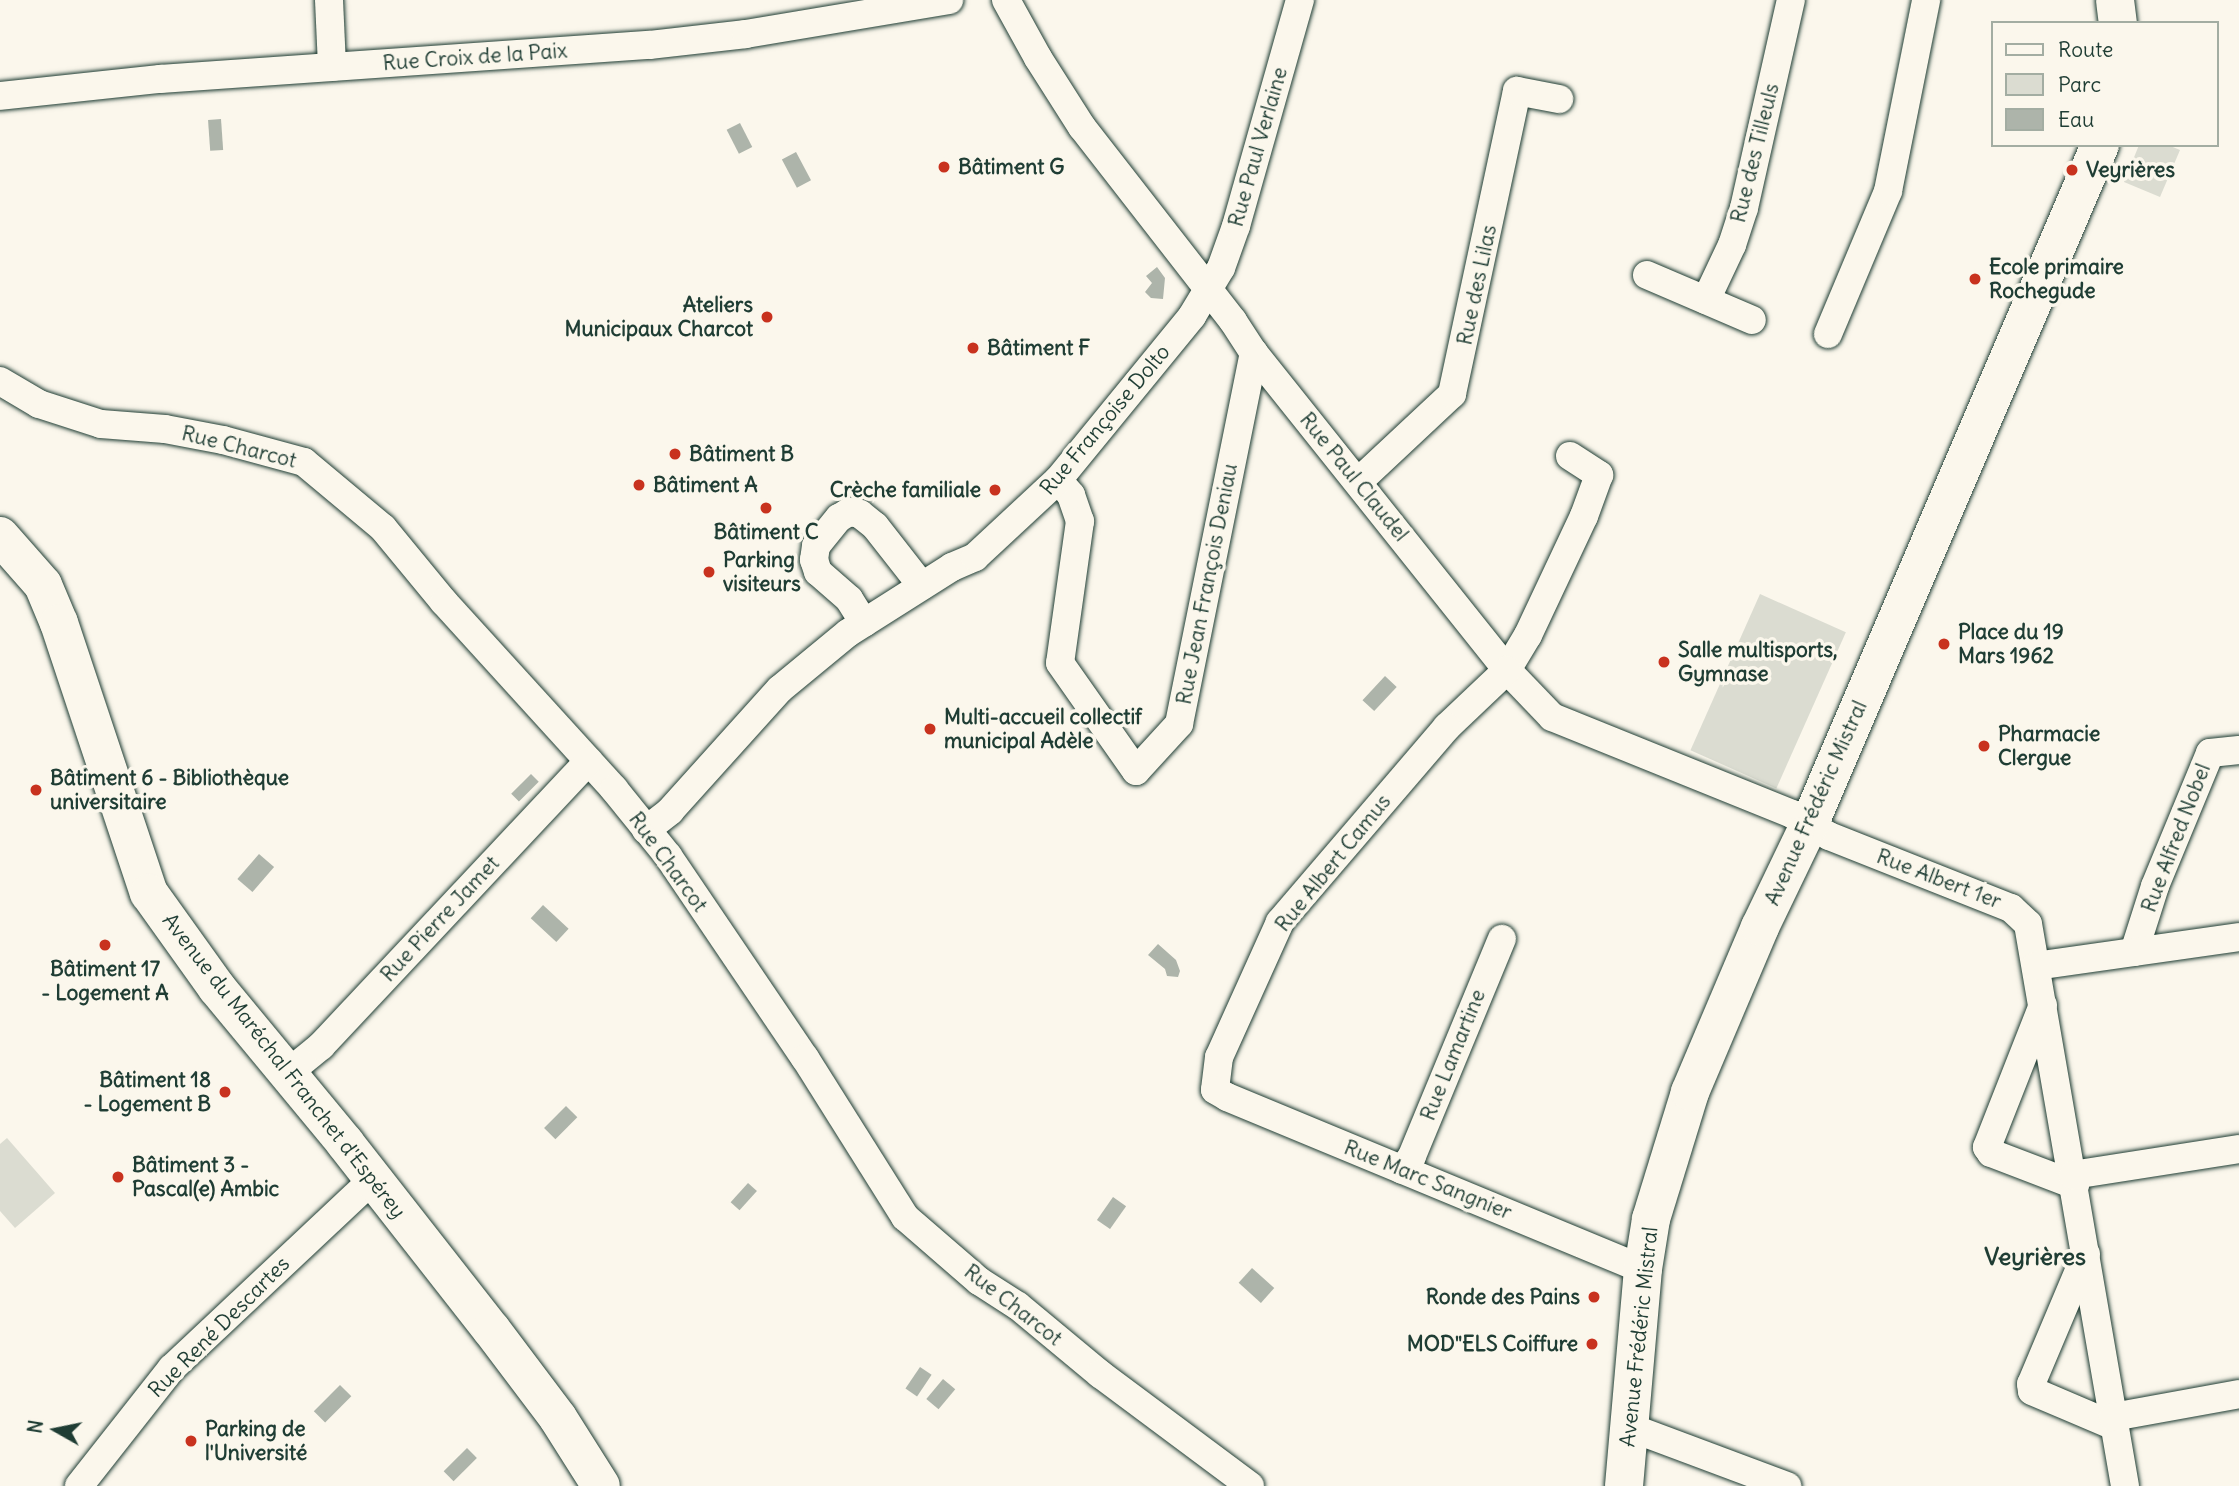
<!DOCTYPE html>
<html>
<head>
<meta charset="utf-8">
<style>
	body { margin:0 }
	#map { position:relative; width:2239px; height:1486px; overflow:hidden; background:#fbf7ec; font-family:Delius,sans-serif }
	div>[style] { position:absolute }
	.green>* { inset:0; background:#dbdcd1; transform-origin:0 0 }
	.water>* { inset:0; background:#adb4aa; transform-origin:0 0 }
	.roads { filter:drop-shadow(0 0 2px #1f3d34) drop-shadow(0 0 2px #1f3d34) }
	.street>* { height:28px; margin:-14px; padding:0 14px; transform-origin:14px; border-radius:14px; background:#fbf7ec }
	.secondary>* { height:38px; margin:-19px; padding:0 19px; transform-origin:19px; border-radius:19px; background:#fbf7ec }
	.dots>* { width:19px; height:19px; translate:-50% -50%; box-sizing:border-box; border:4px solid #fbf7ec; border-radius:50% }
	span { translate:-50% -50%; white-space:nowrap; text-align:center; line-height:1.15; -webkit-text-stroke:7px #fbf7ec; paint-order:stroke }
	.street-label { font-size:21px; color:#1f3d34 }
	.poi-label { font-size:21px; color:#1f3d34; font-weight:700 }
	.left { translate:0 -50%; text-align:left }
	.right { translate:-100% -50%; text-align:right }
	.quarter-label { font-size:24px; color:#1f3d34; font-weight:700 }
	.legend { position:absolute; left:1991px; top:21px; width:228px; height:126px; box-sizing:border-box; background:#fbf7ec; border:2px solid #a3ada2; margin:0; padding:9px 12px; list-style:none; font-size:21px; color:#1f3d34 }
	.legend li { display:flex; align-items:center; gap:14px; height:35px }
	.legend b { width:35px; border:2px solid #a3ada2 }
	.north { position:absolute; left:21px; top:1395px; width:70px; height:70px; -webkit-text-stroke:5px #fbf7ec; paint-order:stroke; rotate:279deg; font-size:19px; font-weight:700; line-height:28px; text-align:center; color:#1f3d34 }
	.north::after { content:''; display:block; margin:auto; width:24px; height:32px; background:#1f3d34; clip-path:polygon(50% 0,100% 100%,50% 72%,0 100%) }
</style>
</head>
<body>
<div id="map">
	<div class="green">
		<div style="clip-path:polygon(2139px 145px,2168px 145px,2180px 150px,2160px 197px,2124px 182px)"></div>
		<div style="left:1760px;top:594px;width:94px;height:171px;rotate:24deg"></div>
		<div style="clip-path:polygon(7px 1138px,55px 1193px,15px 1228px,0 1211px,0 1144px)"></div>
	</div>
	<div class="water">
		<div style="left:221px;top:119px;width:31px;height:13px;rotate:86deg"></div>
		<div style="left:740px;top:123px;width:27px;height:15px;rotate:63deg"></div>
		<div style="left:796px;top:152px;width:32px;height:16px;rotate:62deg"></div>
		<div style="clip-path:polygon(1157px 267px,1165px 278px,1163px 299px,1151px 298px,1145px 292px,1152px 283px,1146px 276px)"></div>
		<div style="left:1385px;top:676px;width:16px;height:33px;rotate:43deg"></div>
		<div style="left:531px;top:774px;width:11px;height:28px;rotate:45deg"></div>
		<div style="left:259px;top:854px;width:20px;height:33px;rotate:41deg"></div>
		<div style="left:543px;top:905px;width:35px;height:18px;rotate:43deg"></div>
		<div style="clip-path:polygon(1158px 944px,1176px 960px,1180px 971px,1178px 977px,1167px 976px,1165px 969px,1148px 955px)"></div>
		<div style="left:566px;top:1106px;width:16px;height:31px;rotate:45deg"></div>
		<div style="left:748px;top:1183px;width:12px;height:26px;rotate:42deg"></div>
		<div style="left:1113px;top:1197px;width:16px;height:28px;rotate:35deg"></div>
		<div style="left:1252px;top:1268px;width:30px;height:20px;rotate:42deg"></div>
		<div style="left:920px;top:1367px;width:14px;height:26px;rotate:34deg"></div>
		<div style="left:943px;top:1379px;width:16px;height:26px;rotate:40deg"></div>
		<div style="left:340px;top:1385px;width:16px;height:37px;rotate:45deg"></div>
		<div style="left:467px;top:1448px;width:14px;height:33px;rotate:45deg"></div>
	</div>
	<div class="roads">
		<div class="street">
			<div style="left:329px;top:0;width:67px;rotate:87.4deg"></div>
			<div style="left:1006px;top:0;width:66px;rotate:61.1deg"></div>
			<div style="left:1038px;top:58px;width:82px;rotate:57.5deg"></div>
			<div style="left:1082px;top:127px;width:246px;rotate:52.1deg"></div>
			<div style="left:1233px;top:321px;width:38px;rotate:57deg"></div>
			<div style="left:1254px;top:353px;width:406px;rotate:51.4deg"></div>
			<div style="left:1507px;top:670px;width:65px;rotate:46.2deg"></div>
			<div style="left:1552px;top:717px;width:259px;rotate:22deg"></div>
			<div style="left:1792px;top:814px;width:43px;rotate:30.7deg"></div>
			<div style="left:1829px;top:836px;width:196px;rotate:21.6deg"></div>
			<div style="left:2011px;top:908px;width:23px;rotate:43deg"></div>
			<div style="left:2028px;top:924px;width:570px;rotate:80.21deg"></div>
			<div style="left:0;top:96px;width:161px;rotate:-6.1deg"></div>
			<div style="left:160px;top:79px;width:491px;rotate:-4deg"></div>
			<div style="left:650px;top:45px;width:97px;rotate:-6.5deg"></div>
			<div style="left:746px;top:34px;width:206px;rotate:-9.5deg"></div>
			<div style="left:1647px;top:275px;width:114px;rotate:23.2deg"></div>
			<div style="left:1706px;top:300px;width:61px;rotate:-64.7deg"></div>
			<div style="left:1732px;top:245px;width:39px;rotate:-72deg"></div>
			<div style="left:1744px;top:208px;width:213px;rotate:-77.3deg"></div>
			<div style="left:1828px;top:334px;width:155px;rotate:-67.2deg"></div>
			<div style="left:1888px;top:191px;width:195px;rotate:-78.7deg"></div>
			<div style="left:0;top:381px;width:45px;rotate:30.5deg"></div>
			<div style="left:39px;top:404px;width:65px;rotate:17.9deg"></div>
			<div style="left:101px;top:424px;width:64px;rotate:4.5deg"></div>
			<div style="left:165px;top:429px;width:59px;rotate:10.7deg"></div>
			<div style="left:223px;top:440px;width:84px;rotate:15.2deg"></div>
			<div style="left:304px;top:462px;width:103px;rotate:39.9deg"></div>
			<div style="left:383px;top:528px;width:96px;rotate:50.5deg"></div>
			<div style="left:444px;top:602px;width:253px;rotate:47.7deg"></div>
			<div style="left:614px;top:789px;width:86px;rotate:51.1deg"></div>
			<div style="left:668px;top:856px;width:244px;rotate:55.9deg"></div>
			<div style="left:805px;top:1058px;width:188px;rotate:57.8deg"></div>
			<div style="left:905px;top:1217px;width:98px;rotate:40.9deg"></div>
			<div style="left:979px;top:1281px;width:46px;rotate:32.7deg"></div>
			<div style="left:1018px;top:1306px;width:107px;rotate:39.7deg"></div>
			<div style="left:1100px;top:1374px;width:187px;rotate:36.7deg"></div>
			<div style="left:1570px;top:456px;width:35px;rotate:33deg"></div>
			<div style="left:1599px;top:475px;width:44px;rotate:110.1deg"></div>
			<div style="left:1584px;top:516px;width:132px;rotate:115.2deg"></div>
			<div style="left:1528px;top:635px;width:41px;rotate:121deg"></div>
			<div style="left:1507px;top:670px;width:83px;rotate:136.5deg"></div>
			<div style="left:1447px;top:727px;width:257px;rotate:130.6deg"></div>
			<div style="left:1280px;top:922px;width:148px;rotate:114.3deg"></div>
			<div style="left:1219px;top:1057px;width:33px;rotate:97deg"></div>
			<div style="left:1215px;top:1090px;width:14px;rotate:30deg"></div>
			<div style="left:1227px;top:1097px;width:450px;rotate:22.5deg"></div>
			<div style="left:1058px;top:480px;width:20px;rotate:49deg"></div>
			<div style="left:1071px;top:495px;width:28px;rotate:71deg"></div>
			<div style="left:1080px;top:521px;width:143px;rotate:98deg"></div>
			<div style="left:1060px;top:663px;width:132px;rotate:54.9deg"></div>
			<div style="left:1136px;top:771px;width:64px;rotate:-47.5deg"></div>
			<div style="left:1179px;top:724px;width:379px;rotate:-78.6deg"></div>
			<div style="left:1358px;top:482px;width:129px;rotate:-43.1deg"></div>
			<div style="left:1452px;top:394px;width:310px;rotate:-77.9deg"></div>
			<div style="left:1517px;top:91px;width:43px;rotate:10.8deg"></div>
			<div style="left:864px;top:623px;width:28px;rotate:-122deg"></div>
			<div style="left:849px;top:599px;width:41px;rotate:-138.9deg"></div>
			<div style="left:818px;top:572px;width:13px;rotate:-108deg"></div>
			<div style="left:814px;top:560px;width:14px;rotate:-82deg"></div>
			<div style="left:816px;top:546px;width:36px;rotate:-51deg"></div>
			<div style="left:839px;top:518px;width:12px;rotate:-31deg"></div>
			<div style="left:849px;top:512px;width:11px;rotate:10deg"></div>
			<div style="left:860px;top:514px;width:19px;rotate:39deg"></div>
			<div style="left:875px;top:526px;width:76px;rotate:51.9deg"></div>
			<div style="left:646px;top:830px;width:31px;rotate:-38deg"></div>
			<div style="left:670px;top:811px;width:164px;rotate:-48deg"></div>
			<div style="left:780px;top:689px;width:88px;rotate:-39.5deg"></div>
			<div style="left:848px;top:633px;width:123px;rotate:-32.4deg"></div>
			<div style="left:952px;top:567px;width:25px;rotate:-23deg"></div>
			<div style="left:975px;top:557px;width:113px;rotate:-42.9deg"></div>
			<div style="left:1058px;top:480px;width:212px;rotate:-50.7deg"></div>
			<div style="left:1192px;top:316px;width:56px;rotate:-58.9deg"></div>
			<div style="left:1221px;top:268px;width:45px;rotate:-70.3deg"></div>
			<div style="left:1236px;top:226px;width:235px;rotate:-74.2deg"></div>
			<div style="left:2134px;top:952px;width:69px;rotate:-72.3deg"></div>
			<div style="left:2155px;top:886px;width:144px;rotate:-67.5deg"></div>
			<div style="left:2210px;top:753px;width:29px;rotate:-6deg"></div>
			<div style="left:2036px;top:966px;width:205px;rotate:-8.1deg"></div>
			<div style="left:2043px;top:1005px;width:153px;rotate:111.5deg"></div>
			<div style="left:1987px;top:1147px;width:7px;rotate:56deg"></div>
			<div style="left:1991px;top:1153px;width:90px;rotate:20.9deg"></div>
			<div style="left:288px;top:1073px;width:43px;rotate:-39.3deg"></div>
			<div style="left:321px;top:1046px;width:391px;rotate:-46.8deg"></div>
			<div style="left:1402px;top:1170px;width:17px;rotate:-54deg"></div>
			<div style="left:1412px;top:1156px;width:235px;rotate:-67.5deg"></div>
			<div style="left:2073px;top:1175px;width:168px;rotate:-8.9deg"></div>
			<div style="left:2086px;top:1254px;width:141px;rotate:112.9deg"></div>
			<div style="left:2031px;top:1384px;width:7px;rotate:82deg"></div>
			<div style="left:2032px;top:1391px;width:89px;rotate:23.1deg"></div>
			<div style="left:2113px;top:1417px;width:128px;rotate:-10.3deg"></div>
			<div style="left:1629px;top:1427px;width:169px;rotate:20.5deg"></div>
			<div style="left:79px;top:1486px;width:150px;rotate:-51.8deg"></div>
			<div style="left:172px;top:1368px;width:274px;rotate:-43.2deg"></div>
		</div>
		<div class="secondary">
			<div style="left:2115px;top:0;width:23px;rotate:83deg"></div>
			<div style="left:0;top:536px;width:65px;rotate:48.7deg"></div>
			<div style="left:43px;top:585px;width:41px;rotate:67.2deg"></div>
			<div style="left:59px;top:623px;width:285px;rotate:71.6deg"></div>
			<div style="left:149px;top:893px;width:117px;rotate:54.4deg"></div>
			<div style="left:217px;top:988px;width:201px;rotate:50.4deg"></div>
			<div style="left:345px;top:1143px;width:236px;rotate:51.9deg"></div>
			<div style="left:491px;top:1329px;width:111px;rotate:53deg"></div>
			<div style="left:558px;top:1418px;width:80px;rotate:57.7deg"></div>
			<div style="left:1624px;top:1486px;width:218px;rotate:-85deg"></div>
			<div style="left:1643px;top:1269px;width:51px;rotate:-80.9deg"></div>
			<div style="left:1651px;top:1219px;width:133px;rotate:-72.9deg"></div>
			<div style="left:1690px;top:1092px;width:179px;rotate:-67deg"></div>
			<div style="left:1760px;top:927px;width:113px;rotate:-64.3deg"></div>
			<div style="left:1809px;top:825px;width:740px;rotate:-66.83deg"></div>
		</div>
	</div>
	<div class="dots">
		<div style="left:944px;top:167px;background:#c8321e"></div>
		<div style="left:2072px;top:170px;background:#c8321e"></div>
		<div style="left:1975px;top:279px;background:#c8321e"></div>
		<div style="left:767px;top:317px;background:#c8321e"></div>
		<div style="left:973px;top:348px;background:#c8321e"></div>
		<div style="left:675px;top:454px;background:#c8321e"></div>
		<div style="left:639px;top:485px;background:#c8321e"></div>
		<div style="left:995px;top:490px;background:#c8321e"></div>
		<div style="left:766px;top:508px;background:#c8321e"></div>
		<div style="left:709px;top:572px;background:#c8321e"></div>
		<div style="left:1944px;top:644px;background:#c8321e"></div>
		<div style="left:1664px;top:662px;background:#c8321e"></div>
		<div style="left:930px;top:729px;background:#c8321e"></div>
		<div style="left:1984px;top:746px;background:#c8321e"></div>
		<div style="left:36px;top:790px;background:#c8321e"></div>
		<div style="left:105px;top:945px;background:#c8321e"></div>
		<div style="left:225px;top:1092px;background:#c8321e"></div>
		<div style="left:118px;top:1177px;background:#c8321e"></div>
		<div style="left:1594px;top:1297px;background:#c8321e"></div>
		<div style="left:1592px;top:1344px;background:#c8321e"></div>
		<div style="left:191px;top:1441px;background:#c8321e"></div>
	</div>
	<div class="street-label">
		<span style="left:475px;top:57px;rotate:-4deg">Rue Croix de la Paix</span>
		<span style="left:1258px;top:147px;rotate:-74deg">Rue Paul Verlaine</span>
		<span style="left:1755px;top:153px;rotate:-76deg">Rue des Tilleuls</span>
		<span style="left:1477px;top:285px;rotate:-78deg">Rue des Lilas</span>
		<span style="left:1105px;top:420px;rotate:-50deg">Rue Françoise Dolto</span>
		<span style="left:239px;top:447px;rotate:14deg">Rue Charcot</span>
		<span style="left:1354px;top:477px;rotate:51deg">Rue Paul Claudel</span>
		<span style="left:1207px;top:584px;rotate:-79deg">Rue Jean François Deniau</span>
		<span style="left:1816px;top:803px;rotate:-66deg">Avenue Frédéric Mistral</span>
		<span style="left:2176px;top:838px;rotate:-69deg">Rue Alfred Nobel</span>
		<span style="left:668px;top:862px;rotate:54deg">Rue Charcot</span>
		<span style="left:1333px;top:863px;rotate:-51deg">Rue Albert Camus</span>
		<span style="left:1939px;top:879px;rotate:21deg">Rue Albert 1er</span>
		<span style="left:440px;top:919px;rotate:-47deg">Rue Pierre Jamet</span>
		<span style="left:1453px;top:1055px;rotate:-68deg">Rue Lamartine</span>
		<span style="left:284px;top:1066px;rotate:52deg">Avenue du Maréchal Franchet d'Espérey</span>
		<span style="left:1428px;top:1180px;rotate:22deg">Rue Marc Sangnier</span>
		<span style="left:1013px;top:1305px;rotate:38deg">Rue Charcot</span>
		<span style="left:219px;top:1327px;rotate:-45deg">Rue René Descartes</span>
		<span style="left:1639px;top:1337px;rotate:-84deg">Avenue Frédéric Mistral</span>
	</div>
	<div class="poi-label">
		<span class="left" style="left:958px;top:167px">Bâtiment G</span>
		<span class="left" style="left:2086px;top:170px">Veyrières</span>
		<span class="left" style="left:1989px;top:279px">Ecole primaire<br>Rochegude</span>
		<span class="right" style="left:753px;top:317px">Ateliers<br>Municipaux Charcot</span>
		<span class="left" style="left:987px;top:348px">Bâtiment F</span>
		<span class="left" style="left:689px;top:454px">Bâtiment B</span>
		<span class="left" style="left:653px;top:485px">Bâtiment A</span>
		<span class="right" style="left:981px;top:490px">Crèche familiale</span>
		<span style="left:766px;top:532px">Bâtiment C</span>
		<span class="left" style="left:723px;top:572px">Parking<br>visiteurs</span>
		<span class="left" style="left:1958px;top:644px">Place du 19<br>Mars 1962</span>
		<span class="left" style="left:1678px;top:662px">Salle multisports,<br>Gymnase</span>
		<span class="left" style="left:944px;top:729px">Multi-accueil collectif<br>municipal Adèle</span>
		<span class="left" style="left:1998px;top:746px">Pharmacie<br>Clergue</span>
		<span class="left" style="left:50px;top:790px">Bâtiment 6 - Bibliothèque<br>universitaire</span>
		<span style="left:105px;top:981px">Bâtiment 17<br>- Logement A</span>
		<span class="right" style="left:211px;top:1092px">Bâtiment 18<br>- Logement B</span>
		<span class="left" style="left:132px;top:1177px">Bâtiment 3 -<br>Pascal(e) Ambic</span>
		<span class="right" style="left:1580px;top:1297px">Ronde des Pains</span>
		<span class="right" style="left:1578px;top:1344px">MOD"ELS Coiffure</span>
		<span class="left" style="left:205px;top:1441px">Parking de<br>l'Université</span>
	</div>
	<div class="quarter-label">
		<span style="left:2035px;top:1257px">Veyrières</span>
	</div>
	<ul class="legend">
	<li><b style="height:9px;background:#fbf7ec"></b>Route</li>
	<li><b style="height:19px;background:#dbdcd1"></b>Parc</li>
	<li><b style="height:19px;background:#adb4aa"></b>Eau</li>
	</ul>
	<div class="north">N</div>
</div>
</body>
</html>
